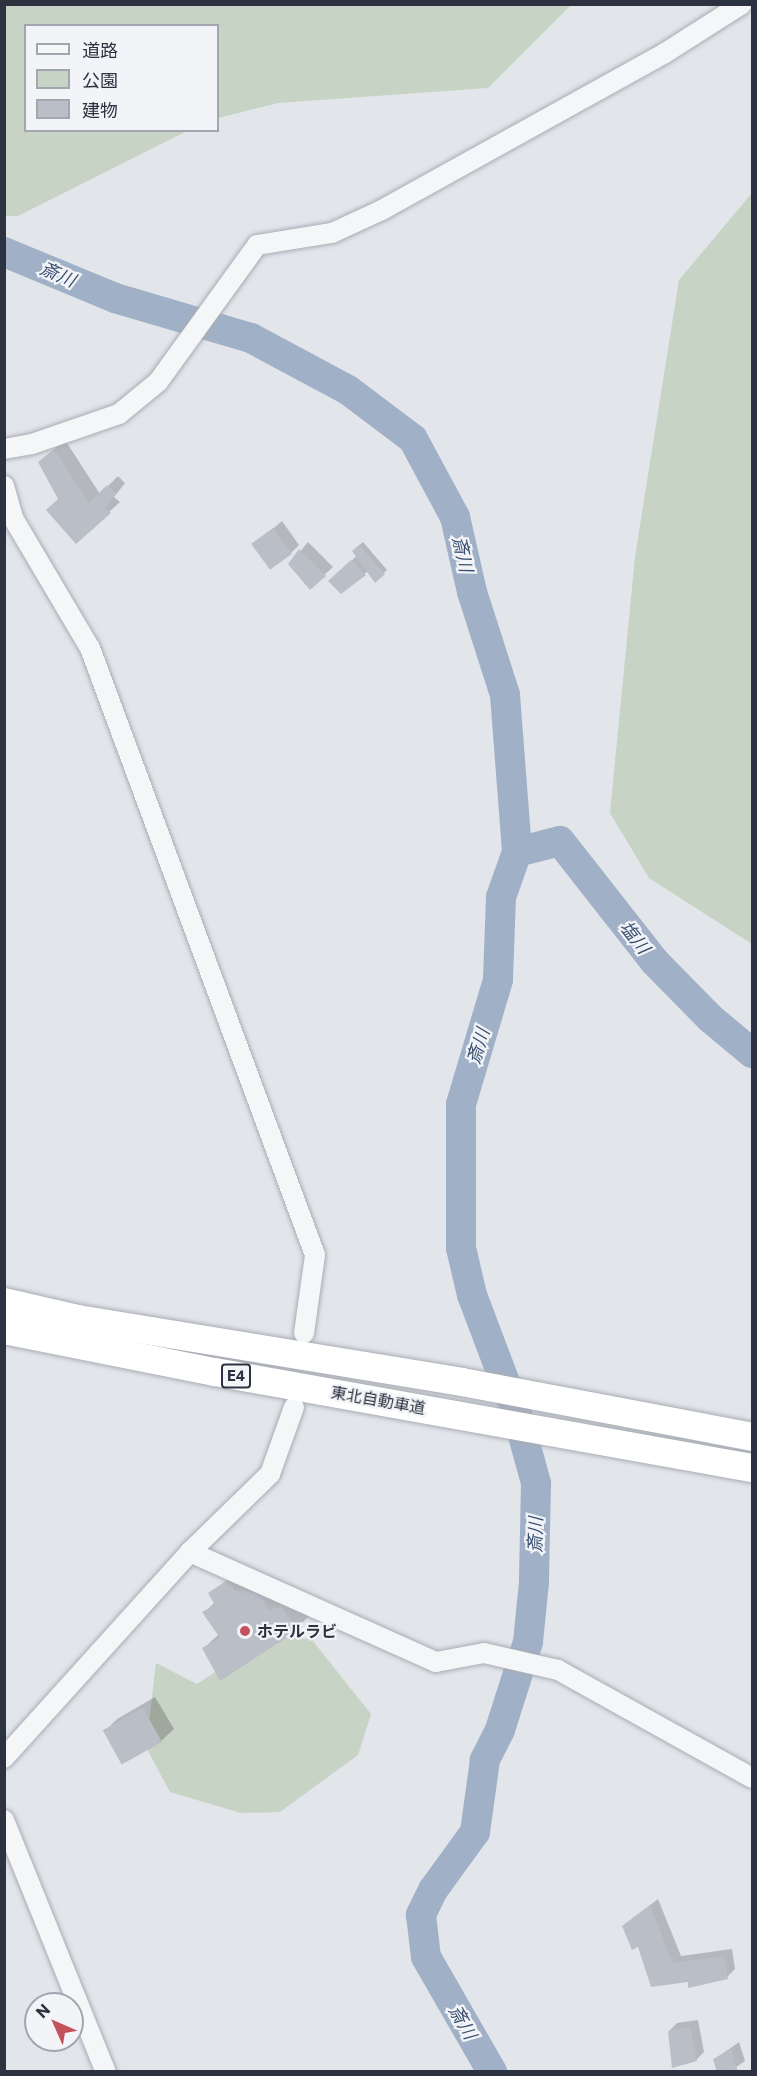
<!DOCTYPE html>
<html>
<head>
<meta charset="utf-8">
<style>
	body { margin:0 }
	#map { position:relative; width:757px; height:2076px; overflow:hidden; background:#e2e5ea; font-family:Commissioner,"Noto Sans JP",sans-serif }
	div>[style] { position:absolute }
	.green>* { inset:0; background:#c7d3c4 }
	.shadow>* { inset:0; background:#0003 }
	.river>* { height:30px; margin:-15px; padding:0 15px; transform-origin:15px; border-radius:15px; background:#a0b1c7 }
	.building>* { inset:0; background:#babec6; transform-origin:0 0 }
	.roads { filter:drop-shadow(0 0 2px #a8acb4) drop-shadow(0 0 2px #a8acb4) }
	.minor>* { height:20px; margin:-10px; padding:0 10px; transform-origin:10px; border-radius:10px; background:#f5f6f8 }
	.highway>* { height:28px; margin:-14px; padding:0 14px; transform-origin:14px; border-radius:14px; background:#fff }
	.dots>* { width:16px; height:16px; translate:-50% -50%; box-sizing:border-box; border:3px solid #f2f4f7; border-radius:50% }
	span { translate:-50% -50%; white-space:nowrap; text-align:center; line-height:1.15; -webkit-text-stroke:4.5px #f2f4f7; paint-order:stroke }
	.shield-label span { padding:2px 4px; background:#f2f4f7; border:2px solid; border-radius:4px; -webkit-text-stroke-width:0 }
	.shield-label { font-size:15px; color:#2c3240; font-weight:700 }
	.street-label { font-size:16px; color:#2c3240 }
	.poi-label { font-size:16px; color:#2c3240; font-weight:700 }
	.left { translate:0 -50%; text-align:left }
	.water-label { font-size:18px; color:#394f71; font-style:italic }
	.frame { position:absolute; inset:0; border:6px solid #2c3240; pointer-events:none }
	.legend { position:absolute; left:24px; top:24px; width:195px; height:108px; box-sizing:border-box; background:#f2f4f7; border:2px solid #a3a6ae; margin:0; padding:8px 10px; list-style:none; font-size:18px; color:#2c3240 }
	.legend li { display:flex; align-items:center; gap:12px; height:30px }
	.legend b { width:30px; border:2px solid #a3a6ae }
	.north { position:absolute; left:24px; top:1992px; width:60px; height:60px; box-sizing:border-box; background:#f2f4f7; border:2px solid #a3a6ae; border-radius:50%; rotate:315deg; font-size:16px; font-weight:700; line-height:24px; text-align:center; color:#2c3240 }
	.north::after { content:''; display:block; margin:auto; width:21px; height:27px; background:#c4525c; clip-path:polygon(50% 0,100% 100%,50% 72%,0 100%) }
</style>
</head>
<body>
<div id="map">
	<div class="green">
		<div style="clip-path:polygon(4px 5px,5px 4px,571px 5px,488px 88px,278px 103px,218px 118px,218px 26px,26px 26px,26px 130px,187px 131px,18px 216px,5px 216px)"></div>
		<div style="clip-path:polygon(752px 193px,752px 944px,649px 878px,610px 813px,635px 557px,679px 280px)"></div>
		<div style="clip-path:polygon(276px 1633px,312px 1640px,371px 1714px,358px 1755px,280px 1812px,241px 1813px,170px 1792px,146px 1747px,156px 1663px,197px 1684px)"></div>
	</div>
	<div class="shadow">
		<div style="clip-path:polygon(65px 440px,100px 494px,118px 476px,125px 483px,114px 497px,120px 502px,76px 542px,60px 499px,39px 462px)"></div>
		<div style="clip-path:polygon(282px 521px,299px 545px,291px 553px,254px 545px)"></div>
		<div style="clip-path:polygon(308px 542px,333px 567px,310px 588px,290px 564px)"></div>
		<div style="clip-path:polygon(363px 542px,387px 570px,375px 581px,368px 571px,341px 592px,337px 573px,357px 556px,357px 547px)"></div>
		<div style="clip-path:polygon(239px 1570px,293px 1594px,309px 1616px,297px 1628px,204px 1648px,219px 1634px,204px 1613px,215px 1602px,210px 1594px)"></div>
		<div style="clip-path:polygon(155px 1697px,174px 1729px,161px 1741px,105px 1731px,117px 1719px)"></div>
		<div style="clip-path:polygon(658px 1899px,681px 1956px,732px 1949px,735px 1969px,727px 1977px,689px 1980px,639px 1945px,632px 1919px)"></div>
		<div style="clip-path:polygon(698px 2020px,704px 2052px,696px 2060px,669px 2031px,677px 2023px)"></div>
		<div style="clip-path:polygon(739px 2042px,745px 2061px,729px 2072px,715px 2059px)"></div>
	</div>
	<div class="river">
		<div style="left:4px;top:252px;width:120px;rotate:22.5deg"></div>
		<div style="left:115px;top:298px;width:142px;rotate:16.4deg"></div>
		<div style="left:251px;top:338px;width:110px;rotate:28.2deg"></div>
		<div style="left:348px;top:390px;width:81px;rotate:37deg"></div>
		<div style="left:413px;top:439px;width:89px;rotate:61.7deg"></div>
		<div style="left:455px;top:517px;width:77px;rotate:77.2deg"></div>
		<div style="left:472px;top:592px;width:108px;rotate:72.2deg"></div>
		<div style="left:505px;top:695px;width:157px;rotate:85.6deg"></div>
		<div style="left:517px;top:852px;width:48px;rotate:109.6deg"></div>
		<div style="left:501px;top:897px;width:83px;rotate:92.1deg"></div>
		<div style="left:498px;top:980px;width:129px;rotate:106.6deg"></div>
		<div style="left:461px;top:1104px;width:144px;rotate:90deg"></div>
		<div style="left:461px;top:1248px;width:48px;rotate:76.8deg"></div>
		<div style="left:472px;top:1295px;width:127px;rotate:69.3deg"></div>
		<div style="left:517px;top:1414px;width:72px;rotate:74.6deg"></div>
		<div style="left:536px;top:1483px;width:99px;rotate:91.2deg"></div>
		<div style="left:534px;top:1582px;width:60px;rotate:95.7deg"></div>
		<div style="left:528px;top:1642px;width:92px;rotate:107.7deg"></div>
		<div style="left:500px;top:1730px;width:34px;rotate:117deg"></div>
		<div style="left:485px;top:1760px;width:73px;rotate:97.9deg"></div>
		<div style="left:475px;top:1832px;width:72px;rotate:125.9deg"></div>
		<div style="left:433px;top:1890px;width:28px;rotate:116deg"></div>
		<div style="left:421px;top:1915px;width:42px;rotate:83.2deg"></div>
		<div style="left:426px;top:1957px;width:133px;rotate:60.1deg"></div>
		<div style="left:517px;top:852px;width:44px;rotate:-14.3deg"></div>
		<div style="left:560px;top:841px;width:152px;rotate:51.9deg"></div>
		<div style="left:654px;top:961px;width:80px;rotate:45.5deg"></div>
		<div style="left:710px;top:1018px;width:55px;rotate:39.8deg"></div>
	</div>
	<div class="building">
		<div style="clip-path:polygon(54px 449px,89px 503px,107px 485px,116px 494px,105px 508px,111px 513px,76px 544px,46px 510px,58px 499px,38px 462px)"></div>
		<div style="left:273px;top:528px;width:32px;height:27px;rotate:54deg"></div>
		<div style="clip-path:polygon(359px 545px,385px 574px,375px 583px,352px 551px)"></div>
		<div style="clip-path:polygon(299px 549px,326px 576px,310px 590px,288px 564px)"></div>
		<div style="clip-path:polygon(351px 560px,366px 575px,341px 594px,328px 581px)"></div>
		<div style="clip-path:polygon(226px 1581px,236px 1591px,245px 1590px,261px 1597px,269px 1610px,281px 1606px,298px 1630px,220px 1681px,202px 1648px,220px 1638px,202px 1612px,215px 1605px,208px 1593px)"></div>
		<div style="left:143px;top:1708px;width:39px;height:46px;rotate:61deg"></div>
		<div style="clip-path:polygon(650px 1905px,673px 1963px,724px 1956px,728px 1979px,688px 1988px,688px 1982px,651px 1987px,638px 1947px,632px 1950px,622px 1926px)"></div>
		<div style="clip-path:polygon(690px 2027px,697px 2061px,672px 2068px,668px 2031px)"></div>
		<div style="clip-path:polygon(731px 2049px,738px 2072px,717px 2072px,713px 2059px)"></div>
	</div>
	<div class="roads">
		<div class="minor">
			<div style="left:4px;top:449px;width:28px;rotate:-10deg"></div>
			<div style="left:32px;top:444px;width:92px;rotate:-19deg"></div>
			<div style="left:119px;top:414px;width:50px;rotate:-39.4deg"></div>
			<div style="left:158px;top:382px;width:169px;rotate:-54.1deg"></div>
			<div style="left:257px;top:245px;width:76px;rotate:-9.1deg"></div>
			<div style="left:332px;top:233px;width:55px;rotate:-24.7deg"></div>
			<div style="left:382px;top:210px;width:324px;rotate:-29deg"></div>
			<div style="left:665px;top:53px;width:91px;rotate:-32.5deg"></div>
			<div style="left:4px;top:486px;width:33px;rotate:74deg"></div>
			<div style="left:13px;top:518px;width:151px;rotate:59.4deg"></div>
			<div style="left:90px;top:648px;width:647px;rotate:69.66deg"></div>
			<div style="left:315px;top:1255px;width:79px;rotate:98deg"></div>
			<div style="left:190px;top:1552px;width:269px;rotate:24.1deg"></div>
			<div style="left:436px;top:1662px;width:49px;rotate:-10.6deg"></div>
			<div style="left:484px;top:1653px;width:76px;rotate:12.9deg"></div>
			<div style="left:558px;top:1670px;width:222px;rotate:29.1deg"></div>
			<div style="left:4px;top:1758px;width:278px;rotate:-47.9deg"></div>
			<div style="left:190px;top:1552px;width:112px;rotate:-44.3deg"></div>
			<div style="left:270px;top:1474px;width:71px;rotate:-70.3deg"></div>
			<div style="left:4px;top:1820px;width:272px;rotate:68deg"></div>
		</div>
		<div class="highway">
			<div style="left:4px;top:1302px;width:76px;rotate:12.9deg"></div>
			<div style="left:78px;top:1319px;width:389px;rotate:9.3deg"></div>
			<div style="left:462px;top:1382px;width:295px;rotate:10.7deg"></div>
			<div style="left:4px;top:1330px;width:215px;rotate:11.3deg"></div>
			<div style="left:215px;top:1372px;width:546px;rotate:10.14deg"></div>
		</div>
	</div>
	<div class="dots">
		<div style="left:245px;top:1631px;background:#c4525c"></div>
	</div>
	<div class="shield-label">
		<span style="left:236px;top:1376px">E4</span>
	</div>
	<div class="street-label">
		<span style="left:378px;top:1400px;rotate:10deg">東北自動車道</span>
	</div>
	<div class="poi-label">
		<span class="left" style="left:257px;top:1631px">ホテルラビ</span>
	</div>
	<div class="water-label">
		<span style="left:58px;top:274px;rotate:23deg">斎川</span>
		<span style="left:463px;top:554px;rotate:77deg">斎川</span>
		<span style="left:635px;top:937px;rotate:52deg">塩川</span>
		<span style="left:478px;top:1046px;rotate:-73deg">斎川</span>
		<span style="left:535px;top:1535px;rotate:-89deg">斎川</span>
		<span style="left:463px;top:2022px;rotate:60deg">斎川</span>
	</div>
	<div class="frame"></div>
	<ul class="legend">
	<li><b style="height:8px;background:#f5f6f8"></b>道路</li>
	<li><b style="height:16px;background:#c7d3c4"></b>公園</li>
	<li><b style="height:16px;background:#babec6"></b>建物</li>
	</ul>
	<div class="north">N</div>
</div>
</body>
</html>
